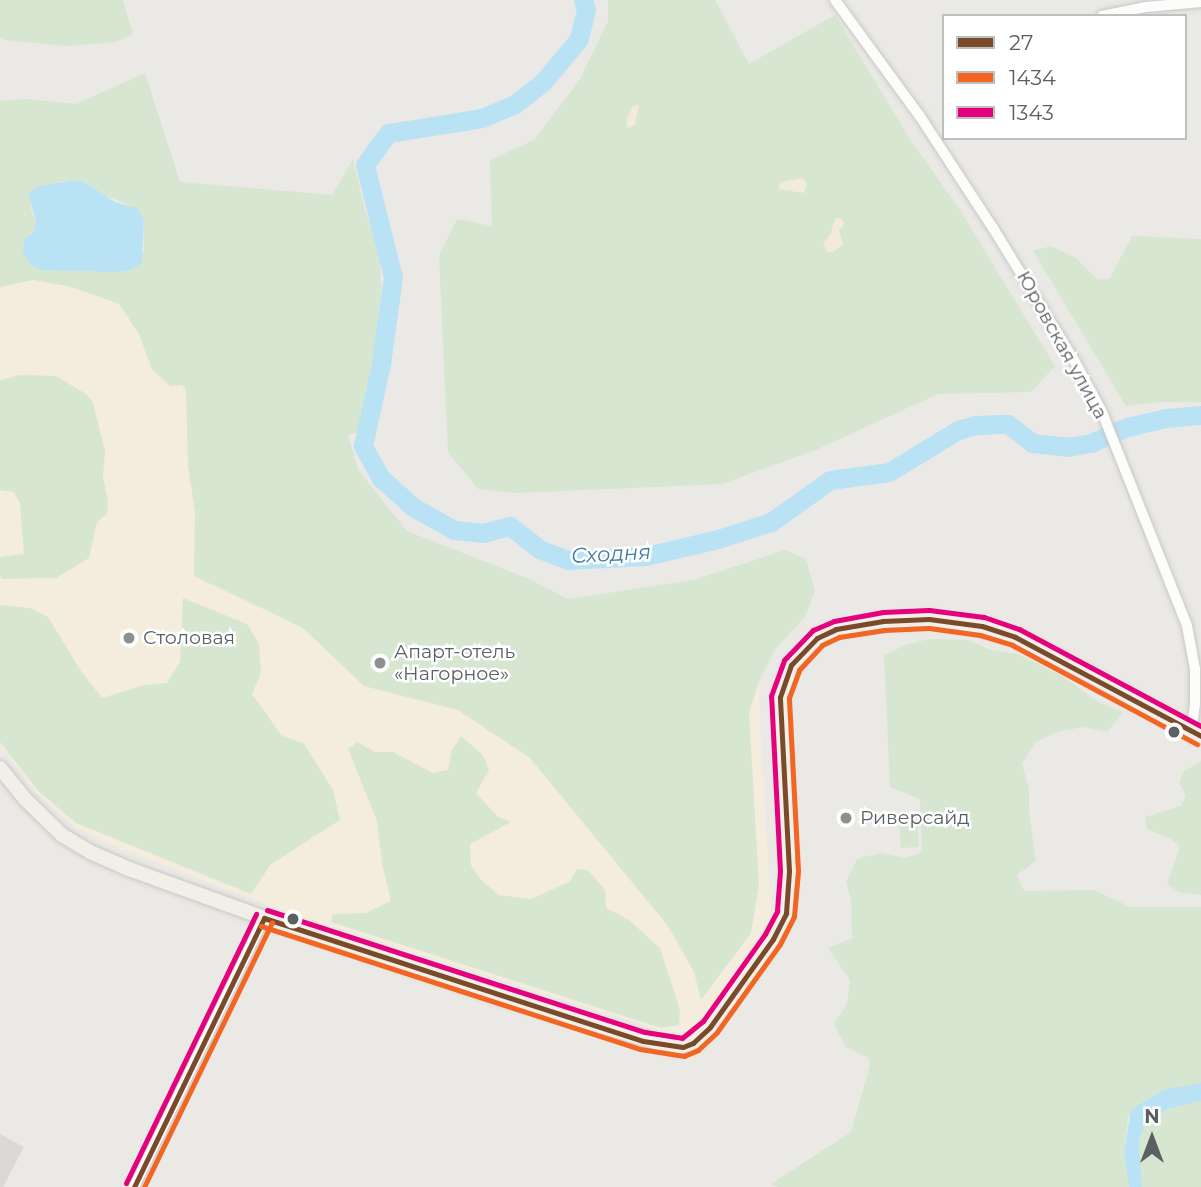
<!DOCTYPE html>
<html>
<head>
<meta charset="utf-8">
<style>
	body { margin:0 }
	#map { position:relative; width:1201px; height:1187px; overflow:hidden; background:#ebe9e5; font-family:Montserrat,sans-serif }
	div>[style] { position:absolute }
	.commercial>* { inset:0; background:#f4edde }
	.industrial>* { inset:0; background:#dbd8d5 }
	.green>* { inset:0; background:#d6e6d1; transform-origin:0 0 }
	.sand>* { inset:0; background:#f3eadb }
	.water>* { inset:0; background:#bae2f5 }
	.river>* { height:19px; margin:-9.5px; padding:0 9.5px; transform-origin:9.5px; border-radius:9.5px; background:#bae2f5 }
	.roads { filter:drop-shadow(0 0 2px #c7c8c7) drop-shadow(0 0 2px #c7c8c7) }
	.minor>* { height:10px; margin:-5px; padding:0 5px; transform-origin:5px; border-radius:5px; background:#fcfcfb }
	.major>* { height:14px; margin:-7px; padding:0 7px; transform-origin:7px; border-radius:7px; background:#f2efe8 }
	.bus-1>* { height:5px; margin:-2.5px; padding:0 2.5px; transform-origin:2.5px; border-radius:2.5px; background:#7a4b2a }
	.bus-2>* { height:5px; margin:-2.5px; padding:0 2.5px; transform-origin:2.5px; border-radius:2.5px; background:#f26522 }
	.bus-3>* { height:5px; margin:-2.5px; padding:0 2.5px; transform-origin:2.5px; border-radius:2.5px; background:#e5007d }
	.dots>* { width:19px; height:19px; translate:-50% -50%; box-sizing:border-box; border:4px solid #fff; border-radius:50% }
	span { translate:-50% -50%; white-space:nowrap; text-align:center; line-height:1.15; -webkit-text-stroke:5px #fff; paint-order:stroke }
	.street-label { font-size:19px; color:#5b6063 }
	.poi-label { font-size:19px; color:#5b6063 }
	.left { translate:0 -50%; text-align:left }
	.water-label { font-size:21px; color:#407ca4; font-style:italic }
	.legend { position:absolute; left:942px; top:14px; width:245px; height:126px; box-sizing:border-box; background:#fff; border:2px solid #bdbfc1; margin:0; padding:9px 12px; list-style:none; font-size:21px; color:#5b6063 }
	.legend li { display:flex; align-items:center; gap:14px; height:35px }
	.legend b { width:35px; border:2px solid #bdbfc1 }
	.north { position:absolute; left:1117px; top:1103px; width:70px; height:70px; -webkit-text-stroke:5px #fff; paint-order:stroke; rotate:0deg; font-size:19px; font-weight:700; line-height:28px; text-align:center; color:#5b6063 }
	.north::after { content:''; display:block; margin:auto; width:24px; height:32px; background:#5b6063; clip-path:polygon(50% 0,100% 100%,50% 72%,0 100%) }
</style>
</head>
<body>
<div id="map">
	<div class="commercial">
		<div style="clip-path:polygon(0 274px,132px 283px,167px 341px,192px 407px,453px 600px,761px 624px,759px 704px,771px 917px,726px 987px,697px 1024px,684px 1034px,669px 1033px,281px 910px,105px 842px,74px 826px,37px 793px,0 745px)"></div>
	</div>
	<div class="industrial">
		<div style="clip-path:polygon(0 1134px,24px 1147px,3px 1187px,0 1187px)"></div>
	</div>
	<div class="green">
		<div style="clip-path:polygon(0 0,123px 0,133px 34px,116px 42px,67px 46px,5px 40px,0 37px)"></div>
		<div style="clip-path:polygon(608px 0,715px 0,749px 64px,835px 15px,910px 139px,960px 210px,1055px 366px,1031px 392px,938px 394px,818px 449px,722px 484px,516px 493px,478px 489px,448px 452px,439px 256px,457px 219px,492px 226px,490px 160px,534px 140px,579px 81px,608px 21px)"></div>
		<div style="clip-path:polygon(evenodd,145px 73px,180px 182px,332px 195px,353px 159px,365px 210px,379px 248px,382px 297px,377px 357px,361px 432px,348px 434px,358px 470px,407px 531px,529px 579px,568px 599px,694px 580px,785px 550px,806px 559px,815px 591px,805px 617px,776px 648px,759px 681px,749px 713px,759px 884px,751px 933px,701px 1000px,694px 972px,668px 926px,530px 758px,458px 710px,364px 686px,303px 628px,194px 576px,195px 512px,188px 466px,186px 390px,182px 385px,170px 386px,152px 369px,139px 334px,119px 304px,72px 287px,33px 280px,0 287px,0 101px,26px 99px,76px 104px,145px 73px,60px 181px,84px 182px,93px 191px,127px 204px,144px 220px,144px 252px,93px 271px,80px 270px,24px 240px,34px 232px,36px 220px,30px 207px,37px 187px,49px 187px,60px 181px)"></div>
		<div style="clip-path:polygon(1132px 236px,1201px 239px,1201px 402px,1161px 402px,1126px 406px,1033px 251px,1051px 246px,1076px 258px,1098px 280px,1110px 278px)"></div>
		<div style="clip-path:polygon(20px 375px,56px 376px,86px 394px,93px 403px,105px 451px,103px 476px,108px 501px,107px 514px,97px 522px,89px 558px,56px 578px,2px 579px,0 576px,0 557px,24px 554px,20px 504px,14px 492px,0 490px,0 380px)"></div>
		<div style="clip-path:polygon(183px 598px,247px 624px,259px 644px,261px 673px,252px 694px,281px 735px,304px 744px,333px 790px,340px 820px,271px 864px,251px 894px,76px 823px,38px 791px,0 742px,0 605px,30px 608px,48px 617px,81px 671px,102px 698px,145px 685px,167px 683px,180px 662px)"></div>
		<div style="clip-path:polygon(929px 639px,968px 640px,991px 650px,1018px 654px,1062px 676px,1100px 703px,1123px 712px,1107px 732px,1083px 727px,1057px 732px,1035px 743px,1022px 764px,1029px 788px,1029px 812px,1036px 861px,1017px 875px,1024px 891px,1094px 890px,1130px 907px,1201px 907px,1201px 1083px,1128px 1116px,1124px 1152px,1129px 1187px,779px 1187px,771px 1184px,851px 1132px,870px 1065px,868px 1058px,846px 1047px,834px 1024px,847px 1004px,850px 980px,828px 948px,852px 938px,851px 899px,846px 882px,857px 859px,880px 853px,905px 858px,922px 852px,920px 799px,890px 787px,884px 656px,905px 645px)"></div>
		<div style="clip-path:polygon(461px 736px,483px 755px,489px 770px,476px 793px,498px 817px,511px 822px,470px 844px,471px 865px,481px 880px,499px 895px,531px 899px,569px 882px,577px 869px,588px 870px,605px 890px,606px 908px,629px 920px,660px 948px,680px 1010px,679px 1025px,661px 1028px,331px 922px,333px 914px,366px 913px,391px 901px,382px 863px,377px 821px,348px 749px,357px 742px,375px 752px,393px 752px,433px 773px,448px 770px,452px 750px)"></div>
		<div style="clip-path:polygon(1201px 761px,1201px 895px,1178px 892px,1167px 883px,1180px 847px,1171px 839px,1147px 829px,1145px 817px,1181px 806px,1186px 795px,1179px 784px,1183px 772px)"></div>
		<div style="left:917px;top:812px;width:35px;height:18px;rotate:87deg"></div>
		<div style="clip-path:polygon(1201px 1101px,1201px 1187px,1142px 1187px,1139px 1142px,1144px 1127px,1167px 1109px)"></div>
	</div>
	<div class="sand">
		<div style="clip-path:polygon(639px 105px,635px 125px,628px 128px,626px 119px,633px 106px)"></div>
		<div style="clip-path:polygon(802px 178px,807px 183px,804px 193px,778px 189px,781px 182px)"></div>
		<div style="clip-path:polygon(835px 218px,841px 218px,844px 224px,839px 231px,843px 244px,833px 252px,827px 252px,823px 244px,831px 233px)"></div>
	</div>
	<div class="water">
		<div style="clip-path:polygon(72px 180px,84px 182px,115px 202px,138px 209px,144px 220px,142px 263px,131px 270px,119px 272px,41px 270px,29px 263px,23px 253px,24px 240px,34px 232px,36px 220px,28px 195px,37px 187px)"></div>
		<div style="clip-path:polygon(1201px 1083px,1201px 1101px,1167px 1109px,1144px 1127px,1139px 1142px,1142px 1187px,1129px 1187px,1124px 1152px,1131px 1110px,1163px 1090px)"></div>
	</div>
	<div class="river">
		<div style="left:583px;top:0;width:10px;rotate:73deg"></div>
		<div style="left:586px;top:10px;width:30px;rotate:104deg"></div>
		<div style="left:579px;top:39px;width:56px;rotate:129.9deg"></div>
		<div style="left:543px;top:82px;width:36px;rotate:142deg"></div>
		<div style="left:515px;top:104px;width:36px;rotate:157deg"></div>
		<div style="left:482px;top:118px;width:95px;rotate:170.9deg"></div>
		<div style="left:388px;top:133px;width:39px;rotate:126deg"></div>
		<div style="left:365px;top:165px;width:115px;rotate:76deg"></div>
		<div style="left:393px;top:277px;width:88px;rotate:97.9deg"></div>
		<div style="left:381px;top:364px;width:84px;rotate:102.4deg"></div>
		<div style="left:363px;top:446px;width:37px;rotate:61deg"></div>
		<div style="left:381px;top:478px;width:43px;rotate:42.2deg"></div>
		<div style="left:413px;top:507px;width:47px;rotate:29.3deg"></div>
		<div style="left:454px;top:530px;width:29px;rotate:6deg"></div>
		<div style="left:483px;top:533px;width:28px;rotate:-15deg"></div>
		<div style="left:510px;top:526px;width:37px;rotate:38deg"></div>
		<div style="left:539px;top:549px;width:31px;rotate:21deg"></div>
		<div style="left:568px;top:560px;width:78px;rotate:-2.9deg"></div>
		<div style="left:646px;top:556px;width:74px;rotate:-13.3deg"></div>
		<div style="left:718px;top:539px;width:56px;rotate:-17.8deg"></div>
		<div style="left:771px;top:522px;width:72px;rotate:-35.4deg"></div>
		<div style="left:830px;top:480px;width:60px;rotate:-7.7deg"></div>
		<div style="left:889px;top:472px;width:81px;rotate:-31.3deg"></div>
		<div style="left:958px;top:430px;width:18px;rotate:-16deg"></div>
		<div style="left:975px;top:425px;width:33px;rotate:-2deg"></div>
		<div style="left:1008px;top:424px;width:31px;rotate:38deg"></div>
		<div style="left:1032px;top:443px;width:36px;rotate:6deg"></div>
		<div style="left:1068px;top:447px;width:23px;rotate:-10deg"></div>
		<div style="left:1091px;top:443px;width:39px;rotate:-24deg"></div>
		<div style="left:1127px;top:427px;width:40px;rotate:-13deg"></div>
		<div style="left:1166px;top:418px;width:35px;rotate:-5deg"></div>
	</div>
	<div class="roads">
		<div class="minor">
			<div style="left:835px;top:0;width:142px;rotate:53.9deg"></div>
			<div style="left:919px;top:115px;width:135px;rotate:56.8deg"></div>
			<div style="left:993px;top:228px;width:157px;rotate:58.5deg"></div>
			<div style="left:1075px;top:362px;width:57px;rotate:61.6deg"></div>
			<div style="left:1102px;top:412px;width:230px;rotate:68.3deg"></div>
			<div style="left:1187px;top:626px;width:44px;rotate:79.5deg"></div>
			<div style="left:1195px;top:669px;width:35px;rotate:90deg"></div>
			<div style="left:1195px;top:704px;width:27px;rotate:98deg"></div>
			<div style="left:1102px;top:16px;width:45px;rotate:-11.6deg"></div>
			<div style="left:1146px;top:7px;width:55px;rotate:-5.2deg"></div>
			<div style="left:134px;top:1187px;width:299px;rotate:-64.2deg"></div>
		</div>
		<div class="major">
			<div style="left:0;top:768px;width:40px;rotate:51deg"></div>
			<div style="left:25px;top:799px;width:52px;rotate:44.2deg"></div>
			<div style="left:62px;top:835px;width:33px;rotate:31deg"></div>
			<div style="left:90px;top:852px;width:43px;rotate:23.6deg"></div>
			<div style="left:129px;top:869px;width:144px;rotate:19.9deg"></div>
			<div style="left:264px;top:918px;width:243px;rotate:18.4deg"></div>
			<div style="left:495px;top:995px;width:188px;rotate:16.4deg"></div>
			<div style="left:675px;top:1048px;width:19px;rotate:-16deg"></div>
			<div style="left:693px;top:1043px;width:23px;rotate:-43deg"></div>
			<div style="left:710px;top:1027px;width:108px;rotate:-54.4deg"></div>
			<div style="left:773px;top:939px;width:29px;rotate:-63deg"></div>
			<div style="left:786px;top:913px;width:42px;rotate:-85.9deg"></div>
			<div style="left:789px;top:871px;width:174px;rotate:-93deg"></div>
			<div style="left:780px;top:697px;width:34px;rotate:-71deg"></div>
			<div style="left:791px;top:665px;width:37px;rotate:-46deg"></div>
			<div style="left:817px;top:638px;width:21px;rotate:-25deg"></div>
			<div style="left:836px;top:629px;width:48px;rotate:-9.7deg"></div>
			<div style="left:883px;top:621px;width:46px;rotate:-2.5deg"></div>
			<div style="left:929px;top:619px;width:53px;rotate:7.5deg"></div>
			<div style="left:982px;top:626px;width:35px;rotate:18deg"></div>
			<div style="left:1015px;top:637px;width:82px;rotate:26.9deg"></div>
			<div style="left:1088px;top:674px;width:129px;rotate:28.8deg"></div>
		</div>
	</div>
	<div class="bus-1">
		<div style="left:264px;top:918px;width:398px;rotate:18deg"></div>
		<div style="left:643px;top:1041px;width:40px;rotate:8.5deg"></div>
		<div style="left:683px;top:1047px;width:11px;rotate:-22deg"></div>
		<div style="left:693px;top:1043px;width:23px;rotate:-43deg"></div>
		<div style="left:710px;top:1027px;width:108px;rotate:-54.4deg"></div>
		<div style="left:773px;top:939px;width:29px;rotate:-63deg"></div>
		<div style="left:786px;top:913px;width:42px;rotate:-85.9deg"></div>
		<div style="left:789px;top:871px;width:174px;rotate:-93deg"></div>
		<div style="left:780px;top:697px;width:34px;rotate:-71deg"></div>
		<div style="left:791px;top:665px;width:37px;rotate:-46deg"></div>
		<div style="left:817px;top:638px;width:21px;rotate:-25deg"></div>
		<div style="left:836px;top:629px;width:48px;rotate:-9.7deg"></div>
		<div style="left:883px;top:621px;width:46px;rotate:-2.5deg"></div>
		<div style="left:929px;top:619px;width:53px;rotate:7.5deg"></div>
		<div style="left:982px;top:626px;width:35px;rotate:18deg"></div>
		<div style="left:1015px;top:637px;width:211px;rotate:28deg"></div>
		<div style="left:134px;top:1187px;width:299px;rotate:-64.2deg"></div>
	</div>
	<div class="bus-2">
		<div style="left:261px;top:926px;width:398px;rotate:18deg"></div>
		<div style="left:640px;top:1049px;width:45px;rotate:9deg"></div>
		<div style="left:684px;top:1056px;width:15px;rotate:-23deg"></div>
		<div style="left:698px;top:1050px;width:26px;rotate:-43deg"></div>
		<div style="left:717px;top:1032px;width:108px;rotate:-54.4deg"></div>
		<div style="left:780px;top:944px;width:31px;rotate:-63deg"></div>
		<div style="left:794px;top:916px;width:45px;rotate:-84.9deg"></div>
		<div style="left:798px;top:871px;width:173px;rotate:-93deg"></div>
		<div style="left:789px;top:698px;width:30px;rotate:-70deg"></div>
		<div style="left:799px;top:670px;width:34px;rotate:-47deg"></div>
		<div style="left:822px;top:645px;width:19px;rotate:-25deg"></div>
		<div style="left:839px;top:637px;width:46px;rotate:-8.8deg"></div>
		<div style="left:884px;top:630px;width:45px;rotate:-2.5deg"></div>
		<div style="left:929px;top:628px;width:51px;rotate:7.8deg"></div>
		<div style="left:980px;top:635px;width:34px;rotate:17deg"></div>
		<div style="left:1012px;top:645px;width:210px;rotate:28.2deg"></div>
		<div style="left:144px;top:1187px;width:294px;rotate:-64.2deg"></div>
	</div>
	<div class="bus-3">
		<div style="left:267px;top:910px;width:397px;rotate:17.9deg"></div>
		<div style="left:645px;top:1032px;width:37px;rotate:9deg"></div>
		<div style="left:682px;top:1038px;width:27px;rotate:-39deg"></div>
		<div style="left:703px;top:1021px;width:107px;rotate:-54.5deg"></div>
		<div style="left:765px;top:934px;width:26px;rotate:-62deg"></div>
		<div style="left:777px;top:911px;width:40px;rotate:-85.7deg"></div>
		<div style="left:780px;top:871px;width:175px;rotate:-92.9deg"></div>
		<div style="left:771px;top:696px;width:38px;rotate:-70deg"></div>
		<div style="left:784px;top:660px;width:42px;rotate:-46deg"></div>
		<div style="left:813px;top:630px;width:23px;rotate:-23deg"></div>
		<div style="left:834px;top:621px;width:50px;rotate:-10.4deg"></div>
		<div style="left:883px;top:612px;width:46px;rotate:-2.5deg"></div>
		<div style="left:929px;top:610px;width:55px;rotate:7.3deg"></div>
		<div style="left:984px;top:617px;width:37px;rotate:19deg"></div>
		<div style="left:1019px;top:629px;width:206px;rotate:28.1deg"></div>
		<div style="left:126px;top:1183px;width:299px;rotate:-64.2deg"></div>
	</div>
	<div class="dots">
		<div style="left:129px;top:638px;background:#8d9090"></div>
		<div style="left:380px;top:663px;background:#8d9090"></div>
		<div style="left:1174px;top:732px;background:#5b6063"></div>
		<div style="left:846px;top:818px;background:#8d9090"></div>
		<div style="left:293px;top:919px;background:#5b6063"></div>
	</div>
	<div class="street-label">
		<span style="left:1062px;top:345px;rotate:61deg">Юровская улица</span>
	</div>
	<div class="poi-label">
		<span class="left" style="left:143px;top:638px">Столовая</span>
		<span class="left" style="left:394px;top:663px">Апарт-отель<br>«Нагорное»</span>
		<span class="left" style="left:860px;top:818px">Риверсайд</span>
	</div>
	<div class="water-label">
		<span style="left:611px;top:554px;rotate:-3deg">Сходня</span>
	</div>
	<ul class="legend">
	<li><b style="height:9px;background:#7a4b2a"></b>27</li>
	<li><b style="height:9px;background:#f26522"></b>1434</li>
	<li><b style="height:9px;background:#e5007d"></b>1343</li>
	</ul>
	<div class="north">N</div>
</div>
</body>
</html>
